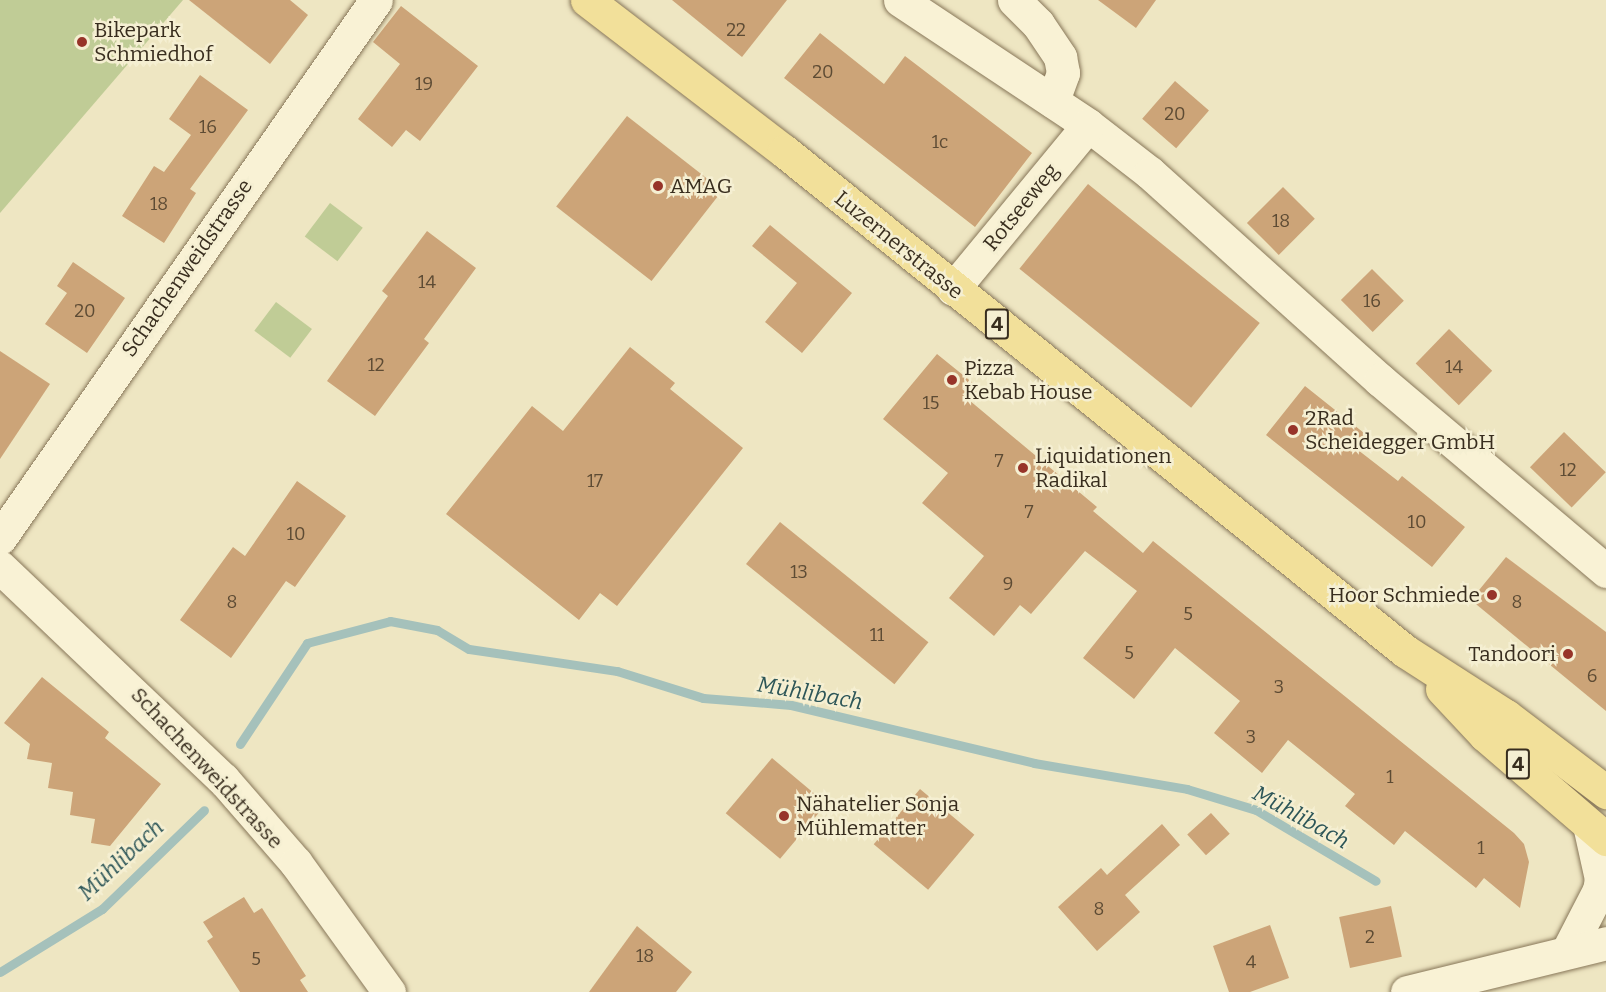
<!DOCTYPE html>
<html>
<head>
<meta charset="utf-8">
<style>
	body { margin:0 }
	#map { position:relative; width:1606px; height:992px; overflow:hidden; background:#eee6c2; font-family:Bitter,serif }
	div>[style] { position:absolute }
	.green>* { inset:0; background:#c0cc96; transform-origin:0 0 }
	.stream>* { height:9px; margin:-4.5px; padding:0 4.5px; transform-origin:4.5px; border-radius:4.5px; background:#a5c1bb }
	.building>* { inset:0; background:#cca478; transform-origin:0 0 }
	.roads { filter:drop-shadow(0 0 2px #887759) drop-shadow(0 0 2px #887759) }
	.minor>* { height:33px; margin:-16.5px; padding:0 16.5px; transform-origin:16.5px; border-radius:16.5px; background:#f9f2d5 }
	.secondary>* { height:33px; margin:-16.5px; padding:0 16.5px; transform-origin:16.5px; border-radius:16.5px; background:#f9f2d5 }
	.primary>* { height:33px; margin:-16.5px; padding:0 16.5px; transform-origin:16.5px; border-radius:16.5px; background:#f2e09a }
	.dots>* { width:16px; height:16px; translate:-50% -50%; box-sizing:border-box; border:3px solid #f5efd2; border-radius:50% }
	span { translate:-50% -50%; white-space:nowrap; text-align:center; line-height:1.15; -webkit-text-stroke:5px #f5efd2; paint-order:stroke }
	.number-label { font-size:18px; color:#5d4b34 }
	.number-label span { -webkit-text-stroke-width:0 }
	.shield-label span { padding:2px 4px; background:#f5efd2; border:2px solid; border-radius:4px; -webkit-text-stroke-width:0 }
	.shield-label { font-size:20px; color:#382d1e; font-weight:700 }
	.poi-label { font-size:21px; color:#382d1e }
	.left { translate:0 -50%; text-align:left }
	.right { translate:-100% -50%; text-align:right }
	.street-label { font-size:21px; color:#382d1e }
	.water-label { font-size:22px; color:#2d5658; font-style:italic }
</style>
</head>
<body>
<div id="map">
	<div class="green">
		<div style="clip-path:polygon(0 0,183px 0,0 213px)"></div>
		<div style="left:330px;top:203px;width:41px;height:42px;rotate:37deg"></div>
		<div style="left:276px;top:302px;width:45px;height:36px;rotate:37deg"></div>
	</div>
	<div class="stream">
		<div style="left:240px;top:744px;width:121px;rotate:-56.4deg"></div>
		<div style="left:307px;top:643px;width:86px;rotate:-14.8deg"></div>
		<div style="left:390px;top:621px;width:48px;rotate:10.8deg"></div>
		<div style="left:437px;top:630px;width:37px;rotate:31deg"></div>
		<div style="left:469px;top:649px;width:150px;rotate:8.5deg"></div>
		<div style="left:617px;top:671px;width:90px;rotate:17.4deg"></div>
		<div style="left:703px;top:698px;width:88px;rotate:4.5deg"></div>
		<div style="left:791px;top:705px;width:250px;rotate:13.4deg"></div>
		<div style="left:1034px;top:763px;width:155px;rotate:9.6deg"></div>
		<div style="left:1187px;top:789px;width:72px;rotate:16.9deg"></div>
		<div style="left:1256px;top:810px;width:139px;rotate:30.6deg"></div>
		<div style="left:0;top:972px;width:120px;rotate:-31.7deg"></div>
		<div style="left:102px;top:909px;width:142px;rotate:-44.1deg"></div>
	</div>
	<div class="building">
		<div style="clip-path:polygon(189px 0,290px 0,308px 15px,270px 64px)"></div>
		<div style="clip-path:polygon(672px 0,787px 0,742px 57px)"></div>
		<div style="clip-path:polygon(1098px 0,1156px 0,1136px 28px)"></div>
		<div style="clip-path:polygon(401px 6px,478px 66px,420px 141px,406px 130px,392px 147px,358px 119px,400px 64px,373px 42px)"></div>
		<div style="clip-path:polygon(820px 33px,884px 84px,905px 56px,1032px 153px,975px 227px,784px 78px)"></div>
		<div style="clip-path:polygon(200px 75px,248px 110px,190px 189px,196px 193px,164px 243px,122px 216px,154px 166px,164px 172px,191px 135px,169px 119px)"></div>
		<div style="left:1175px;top:81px;width:45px;height:50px;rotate:41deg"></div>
		<div style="left:627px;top:116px;width:121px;height:115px;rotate:38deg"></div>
		<div style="left:1088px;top:184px;width:221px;height:109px;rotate:39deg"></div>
		<div style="left:1283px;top:187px;width:45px;height:51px;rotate:45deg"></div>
		<div style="clip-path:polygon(770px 225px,852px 293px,802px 353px,765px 322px,797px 283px,752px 246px)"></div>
		<div style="clip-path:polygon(427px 231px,476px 268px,424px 339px,429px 343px,375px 416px,327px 381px,388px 296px,382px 291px)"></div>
		<div style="clip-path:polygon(73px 262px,125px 298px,87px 353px,45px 324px,67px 293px,57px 286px)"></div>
		<div style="left:1372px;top:269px;width:45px;height:44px;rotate:45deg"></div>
		<div style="left:1449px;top:329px;width:60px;height:48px;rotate:44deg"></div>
		<div style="clip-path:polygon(630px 347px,675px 383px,670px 389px,743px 448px,617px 606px,600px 593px,579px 620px,446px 514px,532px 406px,563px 431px)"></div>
		<div style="clip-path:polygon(0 351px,50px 384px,0 459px)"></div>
		<div style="clip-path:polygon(937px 354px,979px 388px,969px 400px,1097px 507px,1093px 511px,1143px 553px,1153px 541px,1514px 833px,1524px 844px,1529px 862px,1520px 908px,1484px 878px,1476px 888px,1405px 831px,1394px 845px,1345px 806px,1355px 794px,1288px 740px,1262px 773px,1214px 733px,1240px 701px,1175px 648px,1134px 699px,1083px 658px,1137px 591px,1085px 551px,1031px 614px,1020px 605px,994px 636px,949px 598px,984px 556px,922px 503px,948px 473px,883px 419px)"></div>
		<div style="clip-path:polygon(1305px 386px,1369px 437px,1358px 450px,1398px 481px,1402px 476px,1465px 527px,1432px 567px,1266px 435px)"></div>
		<div style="left:1564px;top:432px;width:58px;height:49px;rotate:44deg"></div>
		<div style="clip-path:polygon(297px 481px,346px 516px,295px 587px,286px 581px,231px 658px,180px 620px,233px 547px,245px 556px)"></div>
		<div style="left:780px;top:522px;width:191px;height:54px;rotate:39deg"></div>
		<div style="clip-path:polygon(1506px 557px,1606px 632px,1606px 711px,1471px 600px)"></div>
		<div style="clip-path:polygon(42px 677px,109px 732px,105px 738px,161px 784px,110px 846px,91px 843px,95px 819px,70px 815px,73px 792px,48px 788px,52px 763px,27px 759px,30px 744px,4px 723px)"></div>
		<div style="left:772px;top:758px;width:71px;height:72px;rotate:40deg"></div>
		<div style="left:920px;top:789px;width:71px;height:72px;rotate:40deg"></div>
		<div style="left:1211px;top:813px;width:28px;height:32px;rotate:48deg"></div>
		<div style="clip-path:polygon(1162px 824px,1180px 845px,1125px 895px,1140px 912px,1097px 951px,1058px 907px,1101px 868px,1107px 875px)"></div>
		<div style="clip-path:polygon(244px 897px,254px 913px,262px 908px,306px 976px,300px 980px,308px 992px,240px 992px,207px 941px,213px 937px,203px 922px)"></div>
		<div style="left:1391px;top:906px;width:52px;height:53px;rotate:78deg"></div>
		<div style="clip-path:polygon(1270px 925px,1289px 978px,1250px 992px,1229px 992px,1213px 946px)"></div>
		<div style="clip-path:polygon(637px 926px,692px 972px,676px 992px,589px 992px)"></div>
	</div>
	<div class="roads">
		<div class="minor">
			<div style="left:900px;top:0;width:226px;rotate:33.6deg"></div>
			<div style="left:1088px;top:125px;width:78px;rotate:37.7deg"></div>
			<div style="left:1150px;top:173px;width:309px;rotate:42deg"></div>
			<div style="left:1380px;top:380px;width:296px;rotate:40.2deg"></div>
			<div style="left:1014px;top:0;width:34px;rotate:45deg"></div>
			<div style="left:1038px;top:24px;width:40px;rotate:56deg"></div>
			<div style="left:1060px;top:57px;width:16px;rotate:79deg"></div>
			<div style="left:1063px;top:73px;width:30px;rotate:110deg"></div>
			<div style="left:953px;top:289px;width:212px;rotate:-50.5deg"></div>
			<div style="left:0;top:538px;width:656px;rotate:-55.05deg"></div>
			<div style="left:0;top:567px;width:308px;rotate:43.6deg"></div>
			<div style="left:223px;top:779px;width:111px;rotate:49deg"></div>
			<div style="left:296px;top:863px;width:159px;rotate:54.2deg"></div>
		</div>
		<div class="secondary">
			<div style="left:1567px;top:952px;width:70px;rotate:-62.7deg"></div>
			<div style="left:1599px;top:890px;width:11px;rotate:-80deg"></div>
			<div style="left:1601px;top:879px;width:55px;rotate:-102.5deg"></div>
			<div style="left:1407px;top:992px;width:205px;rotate:-13.8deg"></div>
		</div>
		<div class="primary">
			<div style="left:587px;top:0;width:248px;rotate:37.5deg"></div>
			<div style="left:784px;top:151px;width:797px;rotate:38.84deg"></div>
			<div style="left:1405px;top:651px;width:120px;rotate:32.8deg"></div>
			<div style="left:1506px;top:716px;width:126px;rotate:37.2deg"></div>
			<div style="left:1442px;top:689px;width:63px;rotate:46.9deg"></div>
			<div style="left:1485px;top:735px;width:160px;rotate:40.7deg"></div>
		</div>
	</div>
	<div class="dots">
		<div style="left:82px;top:42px;background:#973429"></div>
		<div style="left:658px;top:186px;background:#973429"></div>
		<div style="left:952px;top:380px;background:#973429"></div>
		<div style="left:1293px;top:430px;background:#973429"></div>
		<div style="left:1023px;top:468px;background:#973429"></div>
		<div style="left:1492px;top:595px;background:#973429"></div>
		<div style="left:1568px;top:654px;background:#973429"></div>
		<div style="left:784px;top:816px;background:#973429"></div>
	</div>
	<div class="number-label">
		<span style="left:736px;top:30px">22</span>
		<span style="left:823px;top:72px">20</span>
		<span style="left:424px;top:84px">19</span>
		<span style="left:1175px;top:114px">20</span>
		<span style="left:208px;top:127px">16</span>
		<span style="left:940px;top:142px">1c</span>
		<span style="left:159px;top:204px">18</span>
		<span style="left:1281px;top:221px">18</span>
		<span style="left:427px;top:282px">14</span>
		<span style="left:1372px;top:301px">16</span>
		<span style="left:85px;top:311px">20</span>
		<span style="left:376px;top:365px">12</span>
		<span style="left:1454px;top:367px">14</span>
		<span style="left:931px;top:403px">15</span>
		<span style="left:999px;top:461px">7</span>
		<span style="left:1568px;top:470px">12</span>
		<span style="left:595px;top:481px">17</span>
		<span style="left:1029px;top:512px">7</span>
		<span style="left:1417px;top:522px">10</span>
		<span style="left:296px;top:534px">10</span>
		<span style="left:799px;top:572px">13</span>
		<span style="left:1008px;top:584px">9</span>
		<span style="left:232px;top:602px">8</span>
		<span style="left:1517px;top:602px">8</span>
		<span style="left:1188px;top:614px">5</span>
		<span style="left:877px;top:635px">11</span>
		<span style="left:1129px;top:653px">5</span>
		<span style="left:1592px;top:676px">6</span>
		<span style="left:1279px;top:687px">3</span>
		<span style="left:1251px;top:737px">3</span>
		<span style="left:1390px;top:777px">1</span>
		<span style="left:1481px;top:848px">1</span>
		<span style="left:1099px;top:909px">8</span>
		<span style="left:1370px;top:937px">2</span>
		<span style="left:645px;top:956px">18</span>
		<span style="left:256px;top:959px">5</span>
		<span style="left:1251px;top:962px">4</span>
	</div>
	<div class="shield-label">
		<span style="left:997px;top:324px">4</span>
		<span style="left:1518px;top:764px">4</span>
	</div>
	<div class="poi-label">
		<span class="left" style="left:94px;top:42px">Bikepark<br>Schmiedhof</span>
		<span class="left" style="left:670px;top:186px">AMAG</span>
		<span class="left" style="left:964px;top:380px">Pizza<br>Kebab House</span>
		<span class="left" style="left:1305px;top:430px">2Rad<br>Scheidegger GmbH</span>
		<span class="left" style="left:1035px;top:468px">Liquidationen<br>Radikal</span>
		<span class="right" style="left:1480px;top:595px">Hoor Schmiede</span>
		<span class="right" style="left:1556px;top:654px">Tandoori</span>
		<span class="left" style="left:796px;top:816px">Nähatelier Sonja<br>Mühlematter</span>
	</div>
	<div class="street-label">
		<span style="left:1021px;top:207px;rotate:-51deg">Rotseeweg</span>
		<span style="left:899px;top:245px;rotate:39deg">Luzernerstrasse</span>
		<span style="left:187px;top:268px;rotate:-55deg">Schachenweidstrasse</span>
		<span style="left:207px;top:768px;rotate:47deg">Schachenweidstrasse</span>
	</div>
	<div class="water-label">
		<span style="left:810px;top:693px;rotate:10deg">Mühlibach</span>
		<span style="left:1301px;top:817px;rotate:29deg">Mühlibach</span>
		<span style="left:121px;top:860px;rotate:-43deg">Mühlibach</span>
	</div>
</div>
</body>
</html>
